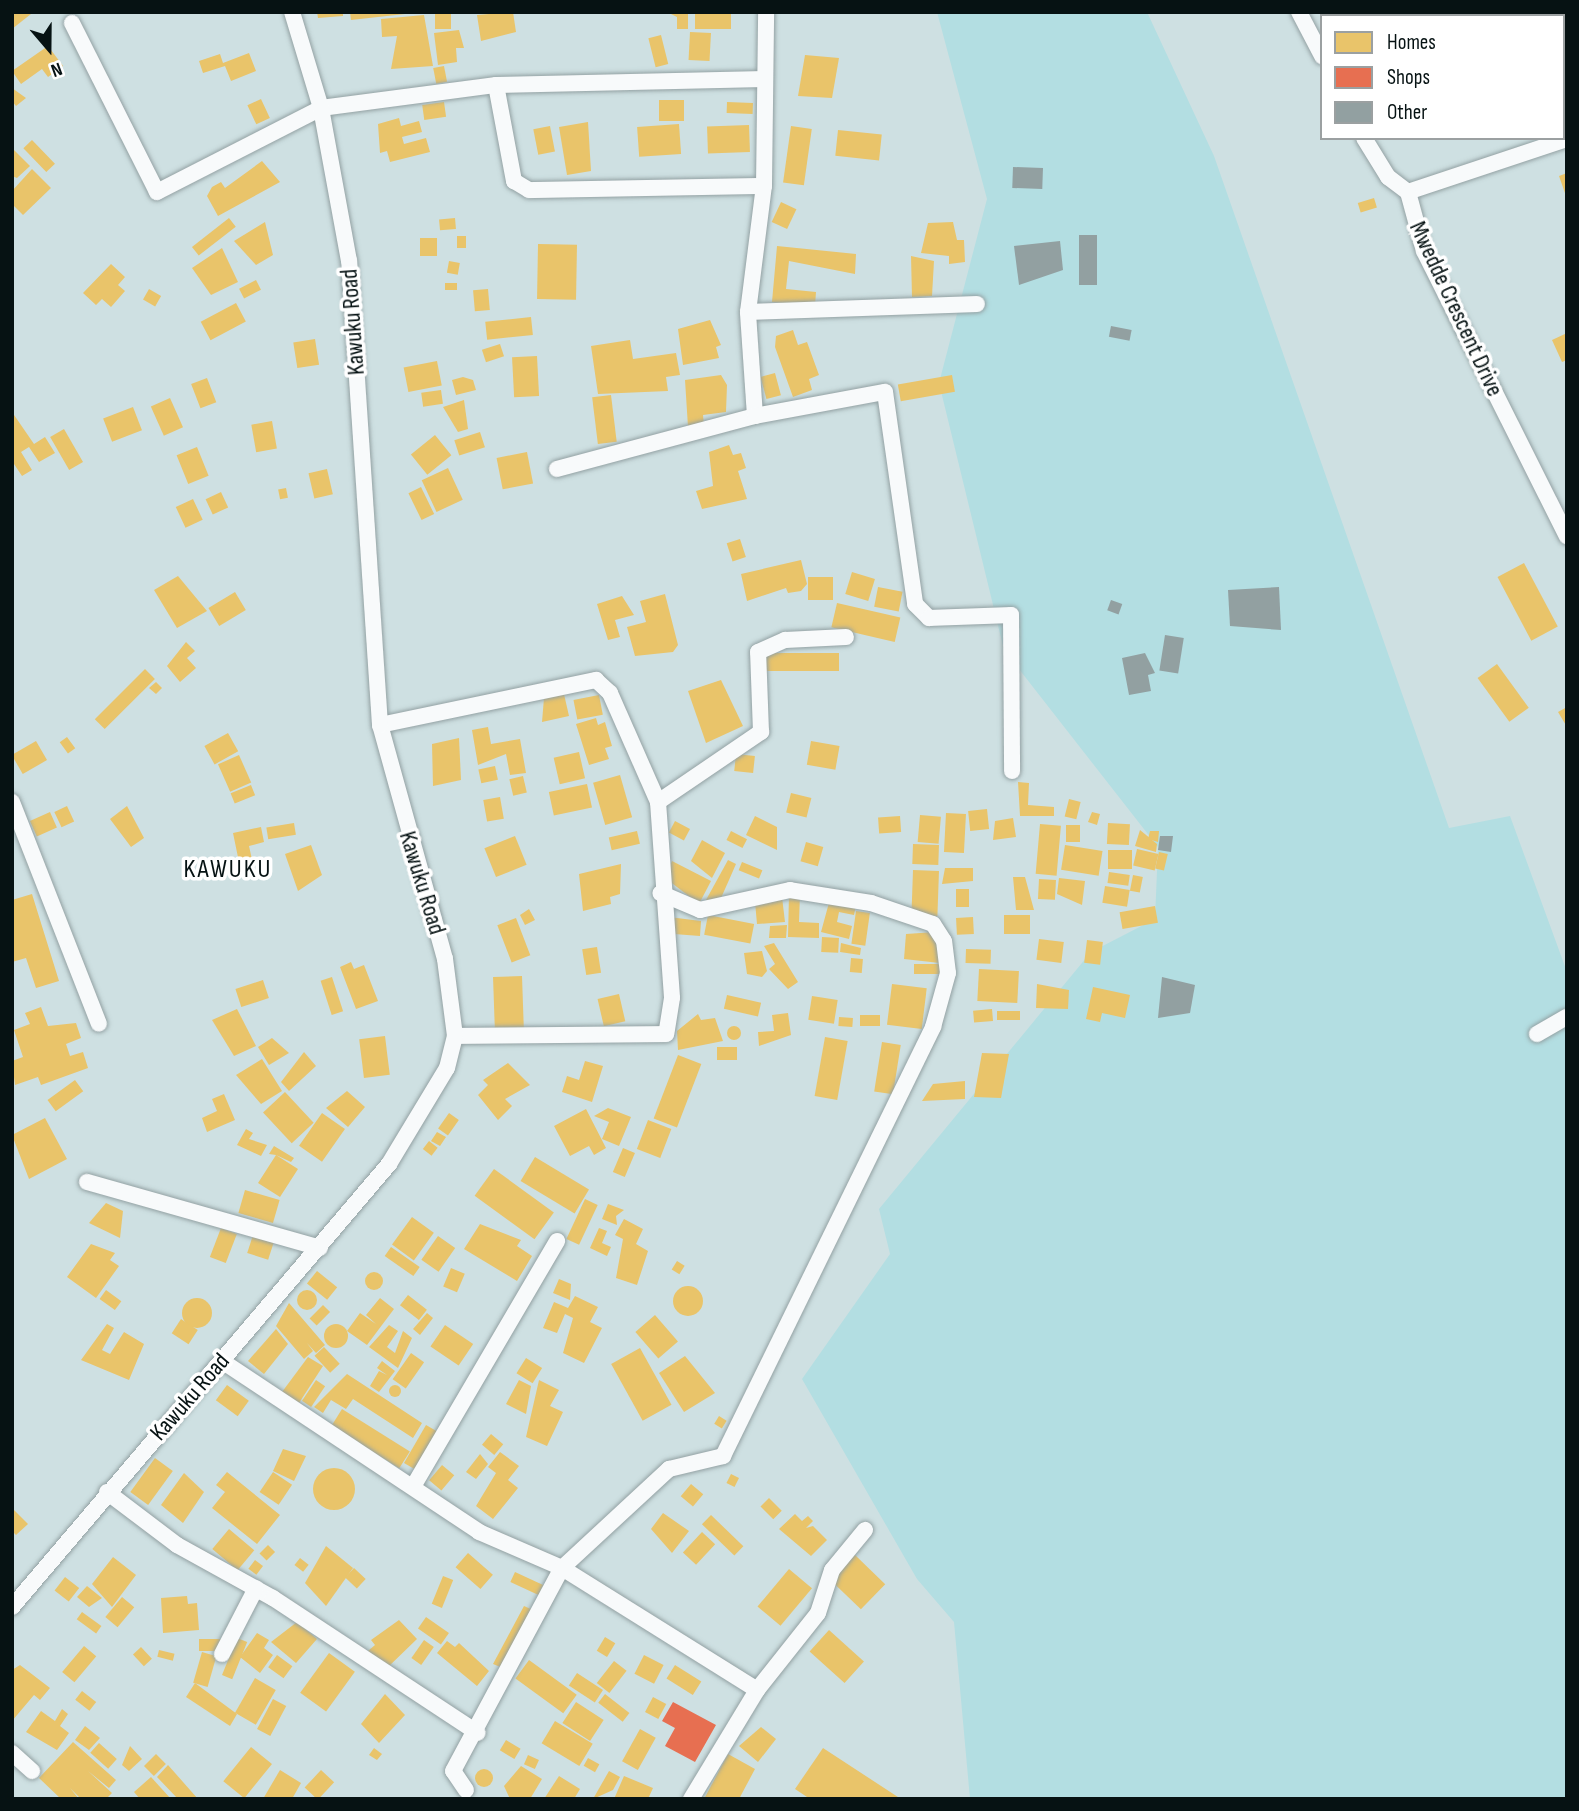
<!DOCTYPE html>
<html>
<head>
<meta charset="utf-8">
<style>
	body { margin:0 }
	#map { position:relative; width:1579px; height:1811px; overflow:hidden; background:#cee0e2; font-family:"Sofia Sans Condensed",sans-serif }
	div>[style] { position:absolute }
	.green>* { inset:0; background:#b3dee2 }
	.homes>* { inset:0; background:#e9c46a; transform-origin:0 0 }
	.round { border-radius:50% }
	.shops>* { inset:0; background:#e76f51 }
	.building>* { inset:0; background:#92a0a1; transform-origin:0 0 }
	.roads { filter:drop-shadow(0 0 2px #93a1a3) drop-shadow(0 0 2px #93a1a3) }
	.minor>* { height:16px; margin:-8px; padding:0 8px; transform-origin:8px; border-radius:8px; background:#f8fafb }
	span { translate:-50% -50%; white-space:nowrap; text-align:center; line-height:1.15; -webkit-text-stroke:7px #fff; paint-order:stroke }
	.street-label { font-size:24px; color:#061213 }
	.neighbourhood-label { font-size:26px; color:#061213; letter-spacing:2px }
	.frame { position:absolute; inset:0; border:14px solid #061213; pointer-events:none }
	.legend { position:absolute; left:1320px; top:14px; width:245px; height:126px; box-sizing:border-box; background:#fff; border:2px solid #9ba0a1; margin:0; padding:9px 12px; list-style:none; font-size:21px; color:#061213 }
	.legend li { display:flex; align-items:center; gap:14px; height:35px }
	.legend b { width:35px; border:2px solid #9ba0a1 }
	.north { position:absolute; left:14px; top:14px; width:70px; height:70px; -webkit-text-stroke:5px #fff; paint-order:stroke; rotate:160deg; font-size:19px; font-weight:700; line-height:28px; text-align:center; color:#061213 }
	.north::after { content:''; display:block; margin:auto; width:24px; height:32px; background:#061213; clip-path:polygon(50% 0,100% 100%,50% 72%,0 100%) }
</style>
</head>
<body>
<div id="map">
	<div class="green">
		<div style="clip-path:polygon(937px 12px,1147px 12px,1214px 156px,1449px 828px,1510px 816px,1567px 972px,1567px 1799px,970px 1799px,954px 1622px,917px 1579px,802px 1379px,890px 1254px,879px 1209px,1091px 952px,1155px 919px,1158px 847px,1004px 650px,939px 383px,987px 199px)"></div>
	</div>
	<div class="homes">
		<div style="clip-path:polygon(12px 12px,30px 12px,31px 14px,12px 29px)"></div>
		<div style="clip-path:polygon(317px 12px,343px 12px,343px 16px,318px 18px)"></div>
		<div style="clip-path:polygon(350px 12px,404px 12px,405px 14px,351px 20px)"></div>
		<div style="left:435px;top:12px;width:16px;height:17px"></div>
		<div style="clip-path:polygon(513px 12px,516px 32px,481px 41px,477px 15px)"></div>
		<div style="clip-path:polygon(667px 12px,688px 12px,688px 29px,677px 29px,677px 17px)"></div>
		<div style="left:695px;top:12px;width:36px;height:17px"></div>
		<div style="clip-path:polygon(1489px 12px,1522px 12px,1523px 15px,1490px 16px)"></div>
		<div style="clip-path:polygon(424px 15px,433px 66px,391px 69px,397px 36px,382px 37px,381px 19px)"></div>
		<div style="clip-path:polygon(459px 30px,464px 48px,456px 48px,457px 62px,438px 65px,434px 33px)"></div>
		<div style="left:690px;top:32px;width:21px;height:28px;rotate:3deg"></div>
		<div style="left:661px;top:35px;width:30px;height:13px;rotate:76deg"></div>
		<div style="clip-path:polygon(48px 46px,63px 66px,48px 77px,42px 69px,21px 84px,12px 71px)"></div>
		<div style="clip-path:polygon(249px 53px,256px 71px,231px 81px,225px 66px,203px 73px,199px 61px,220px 54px,223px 63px)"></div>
		<div style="clip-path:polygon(805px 55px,839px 58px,832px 98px,798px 96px)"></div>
		<div style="left:444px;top:66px;width:16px;height:11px;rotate:79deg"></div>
		<div style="clip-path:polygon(12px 88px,26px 98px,16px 106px,12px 101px)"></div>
		<div style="left:261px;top:99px;width:21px;height:15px;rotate:65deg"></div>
		<div style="left:659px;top:100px;width:25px;height:21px"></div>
		<div style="left:444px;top:102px;width:15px;height:22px;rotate:82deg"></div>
		<div style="left:727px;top:102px;width:26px;height:11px;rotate:2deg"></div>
		<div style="clip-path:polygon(399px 118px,401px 126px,419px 121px,422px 132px,402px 137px,404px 144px,426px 138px,430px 152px,390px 162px,387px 151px,380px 153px,378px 124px)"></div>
		<div style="clip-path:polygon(588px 122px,591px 171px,567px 175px,559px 127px)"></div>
		<div style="left:679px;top:124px;width:30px;height:42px;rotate:86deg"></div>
		<div style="left:749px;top:125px;width:27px;height:42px;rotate:88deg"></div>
		<div style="left:550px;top:126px;width:26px;height:17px;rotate:79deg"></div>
		<div style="left:791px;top:126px;width:21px;height:57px;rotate:8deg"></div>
		<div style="left:838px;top:130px;width:44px;height:26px;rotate:6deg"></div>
		<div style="left:32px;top:140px;width:33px;height:12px;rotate:46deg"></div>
		<div style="clip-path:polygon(12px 148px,30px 166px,17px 178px,12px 176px)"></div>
		<div style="clip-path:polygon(262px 161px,280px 182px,218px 216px,207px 196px,212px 187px,221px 182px,225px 188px)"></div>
		<div style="clip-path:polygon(32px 169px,51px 188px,23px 215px,12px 204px,12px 191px)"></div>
		<div style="clip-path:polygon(1567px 173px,1567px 196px,1566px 196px,1559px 176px)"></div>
		<div style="left:1374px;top:198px;width:10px;height:17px;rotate:73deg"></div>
		<div style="left:781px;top:202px;width:17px;height:22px;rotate:25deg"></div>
		<div style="left:229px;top:218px;width:11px;height:47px;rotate:52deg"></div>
		<div style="left:455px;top:218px;width:11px;height:16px;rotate:85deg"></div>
		<div style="clip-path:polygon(265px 222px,273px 255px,256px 265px,234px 241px)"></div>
		<div style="clip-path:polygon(953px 222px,957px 240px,964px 240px,965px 262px,949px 264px,949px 256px,921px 253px,928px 223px)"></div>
		<div style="left:457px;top:236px;width:9px;height:12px"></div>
		<div style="left:420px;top:238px;width:17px;height:18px"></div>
		<div style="left:538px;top:244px;width:39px;height:55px;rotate:1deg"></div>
		<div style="clip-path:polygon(777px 246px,856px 254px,855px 274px,789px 261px,786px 289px,816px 292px,815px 306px,772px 302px)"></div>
		<div style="clip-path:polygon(222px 248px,238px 282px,211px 295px,192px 268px)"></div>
		<div style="clip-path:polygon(911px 256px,934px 261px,932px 296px,912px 297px)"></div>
		<div style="left:449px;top:261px;width:11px;height:12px;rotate:10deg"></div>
		<div style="clip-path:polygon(111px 264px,125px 277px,118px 285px,125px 291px,111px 307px,102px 299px,96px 305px,83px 293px)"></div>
		<div style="left:256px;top:280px;width:11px;height:19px;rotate:63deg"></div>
		<div style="left:445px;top:283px;width:12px;height:7px"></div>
		<div style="left:149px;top:289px;width:14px;height:12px;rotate:30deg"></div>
		<div style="left:488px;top:289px;width:21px;height:15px;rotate:85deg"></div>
		<div style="left:236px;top:303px;width:21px;height:40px;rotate:62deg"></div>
		<div style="left:531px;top:317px;width:18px;height:46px;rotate:84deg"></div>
		<div style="clip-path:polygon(710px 320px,721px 345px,716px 347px,719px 358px,683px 365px,678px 329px)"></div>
		<div style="clip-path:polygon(793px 330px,798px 345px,807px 342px,819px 375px,809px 379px,812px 390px,793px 397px,775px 347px,776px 336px)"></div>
		<div style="clip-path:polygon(1567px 333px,1567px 360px,1562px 362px,1552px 340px)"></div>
		<div style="left:315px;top:339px;width:26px;height:22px;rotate:81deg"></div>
		<div style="clip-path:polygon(630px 340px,633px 359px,676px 353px,680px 375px,666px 377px,668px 391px,598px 394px,591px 346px)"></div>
		<div style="left:500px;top:344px;width:13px;height:19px;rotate:72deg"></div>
		<div style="left:537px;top:356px;width:40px;height:25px;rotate:87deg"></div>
		<div style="left:437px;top:361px;width:25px;height:34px;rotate:79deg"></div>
		<div style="left:775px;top:373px;width:23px;height:15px;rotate:75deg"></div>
		<div style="clip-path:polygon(721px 375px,727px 385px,726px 412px,703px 415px,704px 425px,688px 427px,685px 380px)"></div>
		<div style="left:952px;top:375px;width:17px;height:55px;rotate:80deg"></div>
		<div style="clip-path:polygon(463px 377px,473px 380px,476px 390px,456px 395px,452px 380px)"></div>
		<div style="left:207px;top:378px;width:26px;height:17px;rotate:69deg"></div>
		<div style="left:441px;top:390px;width:14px;height:20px;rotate:82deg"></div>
		<div style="left:611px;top:395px;width:47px;height:19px;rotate:83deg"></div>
		<div style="left:170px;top:398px;width:32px;height:21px;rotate:66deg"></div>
		<div style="clip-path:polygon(464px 400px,468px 429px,458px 432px,443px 407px)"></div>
		<div style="left:133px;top:407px;width:25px;height:32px;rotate:69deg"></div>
		<div style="clip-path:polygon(12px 412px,34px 444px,45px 437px,55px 453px,39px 462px,29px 447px,21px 452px,32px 470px,22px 476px,12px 461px)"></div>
		<div style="left:272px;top:421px;width:28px;height:21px;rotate:80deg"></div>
		<div style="left:64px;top:429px;width:38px;height:16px;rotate:60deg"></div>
		<div style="left:480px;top:432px;width:16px;height:27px;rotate:72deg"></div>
		<div style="left:435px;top:435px;width:26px;height:31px;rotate:51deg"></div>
		<div style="clip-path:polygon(729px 445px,733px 455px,741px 453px,746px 468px,738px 471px,747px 499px,702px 509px,696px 491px,713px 486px,709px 452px)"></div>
		<div style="left:197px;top:447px;width:31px;height:22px;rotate:68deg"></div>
		<div style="left:527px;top:452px;width:32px;height:31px;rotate:79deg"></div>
		<div style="left:448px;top:468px;width:35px;height:29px;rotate:65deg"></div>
		<div style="left:327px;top:469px;width:26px;height:19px;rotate:77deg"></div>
		<div style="left:421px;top:487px;width:30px;height:14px;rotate:64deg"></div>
		<div style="left:286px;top:488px;width:10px;height:8px;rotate:79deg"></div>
		<div style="left:221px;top:492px;width:17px;height:17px;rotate:65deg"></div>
		<div style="left:193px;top:499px;width:23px;height:19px;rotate:65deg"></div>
		<div style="left:740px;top:539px;width:19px;height:14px;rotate:72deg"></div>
		<div style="clip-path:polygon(801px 560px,807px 584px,801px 591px,788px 593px,786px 588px,747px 601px,741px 574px)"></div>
		<div style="left:1524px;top:563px;width:72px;height:30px;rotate:62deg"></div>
		<div style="left:852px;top:572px;width:24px;height:23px;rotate:17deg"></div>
		<div style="clip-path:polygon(178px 576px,207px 611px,177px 628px,154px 590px)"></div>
		<div style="left:808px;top:577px;width:25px;height:23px"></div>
		<div style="left:878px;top:587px;width:25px;height:20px;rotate:11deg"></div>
		<div style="left:235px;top:592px;width:21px;height:31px;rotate:59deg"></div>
		<div style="clip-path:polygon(665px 594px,678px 645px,673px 652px,635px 656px,627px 627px,646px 622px,640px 601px)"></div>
		<div style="clip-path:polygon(622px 596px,634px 615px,615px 620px,620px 637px,608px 640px,597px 604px)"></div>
		<div style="left:837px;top:603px;width:65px;height:25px;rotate:13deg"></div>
		<div style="clip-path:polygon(186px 642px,195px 651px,187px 658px,196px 668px,180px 682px,167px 666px)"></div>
		<div style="left:764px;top:653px;width:75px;height:18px"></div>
		<div style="left:1497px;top:664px;width:54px;height:24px;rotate:54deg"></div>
		<div style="left:145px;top:669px;width:14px;height:71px;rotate:45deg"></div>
		<div style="clip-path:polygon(721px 680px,743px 726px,706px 743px,688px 691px)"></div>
		<div style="clip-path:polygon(156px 682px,162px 688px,156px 694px,149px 688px)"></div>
		<div style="clip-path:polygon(564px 694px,569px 716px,542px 722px,544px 698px)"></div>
		<div style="left:599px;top:695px;width:20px;height:26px;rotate:79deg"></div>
		<div style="clip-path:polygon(1567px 707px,1567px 727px,1558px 712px)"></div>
		<div style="clip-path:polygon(596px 718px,598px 725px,605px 722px,612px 746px,605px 748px,609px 759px,589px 765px,576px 724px)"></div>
		<div style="clip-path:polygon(488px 727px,491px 744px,520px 739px,526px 773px,510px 775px,506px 754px,478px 765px,472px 730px)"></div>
		<div style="left:228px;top:733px;width:21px;height:27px;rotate:61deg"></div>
		<div style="left:67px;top:737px;width:14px;height:9px;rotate:54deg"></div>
		<div style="clip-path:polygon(459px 738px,461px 780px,433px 786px,432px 744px)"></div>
		<div style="left:36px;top:741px;width:22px;height:28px;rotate:60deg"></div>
		<div style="left:811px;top:741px;width:29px;height:24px;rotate:10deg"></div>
		<div style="left:579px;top:752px;width:27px;height:26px;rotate:77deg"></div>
		<div style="left:736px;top:754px;width:19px;height:17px;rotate:6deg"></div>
		<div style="left:239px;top:755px;width:30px;height:23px;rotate:66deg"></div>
		<div style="left:495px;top:766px;width:14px;height:17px;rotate:78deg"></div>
		<div style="left:620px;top:775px;width:44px;height:28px;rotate:74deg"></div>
		<div style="left:523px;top:776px;width:17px;height:14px;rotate:77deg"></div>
		<div style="clip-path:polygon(1018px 782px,1029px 783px,1028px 805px,1054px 807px,1054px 816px,1020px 816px)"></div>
		<div style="left:587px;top:784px;width:24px;height:39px;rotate:78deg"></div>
		<div style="left:251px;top:785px;width:11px;height:22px;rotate:68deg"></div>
		<div style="left:791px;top:793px;width:21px;height:20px;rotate:14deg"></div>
		<div style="left:500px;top:797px;width:22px;height:17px;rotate:80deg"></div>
		<div style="left:1069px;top:799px;width:12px;height:18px;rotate:14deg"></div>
		<div style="left:67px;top:806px;width:17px;height:14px;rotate:65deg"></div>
		<div style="clip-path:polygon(127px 806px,144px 838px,131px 847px,110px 819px)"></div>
		<div style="left:987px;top:809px;width:20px;height:19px;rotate:84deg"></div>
		<div style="left:50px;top:812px;width:17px;height:22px;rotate:66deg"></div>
		<div style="clip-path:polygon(1092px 812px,1100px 814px,1097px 825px,1088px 822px)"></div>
		<div style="left:946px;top:813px;width:20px;height:39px;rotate:3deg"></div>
		<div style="left:920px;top:815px;width:21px;height:27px;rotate:5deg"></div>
		<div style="clip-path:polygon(755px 816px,777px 827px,777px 850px,746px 835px)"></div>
		<div style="left:900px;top:816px;width:16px;height:22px;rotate:86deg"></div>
		<div style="clip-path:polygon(1013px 818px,1016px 837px,993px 840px,995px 821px)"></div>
		<div style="left:675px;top:821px;width:17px;height:13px;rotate:28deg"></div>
		<div style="left:294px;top:823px;width:12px;height:28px;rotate:81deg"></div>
		<div style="left:1108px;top:823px;width:22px;height:21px;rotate:3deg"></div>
		<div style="left:1040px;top:824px;width:21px;height:50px;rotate:5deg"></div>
		<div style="left:1066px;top:825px;width:14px;height:17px"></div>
		<div style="clip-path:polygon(261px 827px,264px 842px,249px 846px,253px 864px,240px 867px,233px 833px)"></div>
		<div style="clip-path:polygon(1140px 830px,1157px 844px,1156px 852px,1135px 846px)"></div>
		<div style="left:637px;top:831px;width:13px;height:29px;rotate:77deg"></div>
		<div style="left:731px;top:831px;width:18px;height:10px;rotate:27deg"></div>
		<div style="clip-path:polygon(1150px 831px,1159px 831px,1158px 842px,1148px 839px)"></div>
		<div style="left:515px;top:836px;width:31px;height:33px;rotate:68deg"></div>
		<div style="clip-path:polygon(702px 840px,725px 853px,712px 878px,691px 861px)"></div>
		<div style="left:806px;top:842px;width:18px;height:20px;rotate:16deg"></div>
		<div style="left:913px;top:844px;width:26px;height:20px;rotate:2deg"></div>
		<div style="clip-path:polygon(311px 845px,322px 875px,298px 891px,285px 854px)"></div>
		<div style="left:1065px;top:845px;width:38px;height:25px;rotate:9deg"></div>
		<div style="left:1137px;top:849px;width:22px;height:17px;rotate:13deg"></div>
		<div style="left:1108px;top:850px;width:24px;height:19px"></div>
		<div style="left:1159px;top:852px;width:9px;height:17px;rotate:13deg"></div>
		<div style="clip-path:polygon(728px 860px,736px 864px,718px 905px,706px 900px)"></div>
		<div style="clip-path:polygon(672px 861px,711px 881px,699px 904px,664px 877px)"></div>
		<div style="left:742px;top:862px;width:22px;height:9px;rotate:22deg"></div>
		<div style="clip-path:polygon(621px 864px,620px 894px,610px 897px,611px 904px,583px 911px,579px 874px)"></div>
		<div style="clip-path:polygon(945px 868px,973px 868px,973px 881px,942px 884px)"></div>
		<div style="left:913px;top:870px;width:26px;height:45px;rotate:2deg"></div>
		<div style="left:1109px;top:872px;width:21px;height:11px;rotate:8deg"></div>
		<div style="left:1133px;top:875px;width:10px;height:16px;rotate:11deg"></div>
		<div style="clip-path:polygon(1013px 877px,1025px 877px,1034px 910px,1016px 910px)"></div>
		<div style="clip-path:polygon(1059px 878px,1085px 881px,1082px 905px,1057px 894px)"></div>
		<div style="left:1039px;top:879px;width:17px;height:20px;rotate:3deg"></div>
		<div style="left:1105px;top:886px;width:25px;height:17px;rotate:9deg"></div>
		<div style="left:956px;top:889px;width:13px;height:18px"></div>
		<div style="clip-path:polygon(32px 894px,59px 981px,36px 988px,26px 958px,12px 962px,12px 900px)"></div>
		<div style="clip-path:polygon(789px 894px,800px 894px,799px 922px,819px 923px,819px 938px,788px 937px)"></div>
		<div style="clip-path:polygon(782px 897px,785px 922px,757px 924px,755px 902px)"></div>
		<div style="clip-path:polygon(830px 899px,856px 905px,854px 915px,839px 912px,837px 922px,852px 926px,849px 939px,821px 932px)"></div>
		<div style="left:1155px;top:906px;width:17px;height:36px;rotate:80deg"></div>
		<div style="clip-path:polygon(529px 909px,535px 920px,525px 925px,520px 915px)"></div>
		<div style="left:856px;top:911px;width:14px;height:33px;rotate:8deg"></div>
		<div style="left:708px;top:915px;width:47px;height:20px;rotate:11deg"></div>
		<div style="left:1004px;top:915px;width:26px;height:19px"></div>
		<div style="clip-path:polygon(669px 917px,701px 921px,700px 936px,674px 934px)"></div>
		<div style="left:973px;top:917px;width:17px;height:17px;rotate:87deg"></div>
		<div style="left:516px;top:918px;width:40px;height:20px;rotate:69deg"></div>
		<div style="clip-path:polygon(787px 925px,786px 938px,769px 938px,770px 926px)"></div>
		<div style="clip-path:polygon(935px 932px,940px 963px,904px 959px,906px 934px)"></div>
		<div style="left:822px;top:937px;width:17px;height:15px;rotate:3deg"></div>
		<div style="left:1039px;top:939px;width:25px;height:21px;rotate:7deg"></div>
		<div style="left:1087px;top:940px;width:16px;height:23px;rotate:7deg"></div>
		<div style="clip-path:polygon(774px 943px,798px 982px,788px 989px,769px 969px,775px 964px,764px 946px)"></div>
		<div style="clip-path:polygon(841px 943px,861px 948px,860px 955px,840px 952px)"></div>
		<div style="left:597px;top:947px;width:26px;height:15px;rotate:81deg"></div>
		<div style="left:966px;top:949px;width:25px;height:14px;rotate:2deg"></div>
		<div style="clip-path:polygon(762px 951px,767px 971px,762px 977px,747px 974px,744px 953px)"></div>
		<div style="left:851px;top:958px;width:12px;height:14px;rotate:5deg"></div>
		<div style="clip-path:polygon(351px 962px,354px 969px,364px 965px,378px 1001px,356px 1009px,340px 967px)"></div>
		<div style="left:914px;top:964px;width:30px;height:10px"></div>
		<div style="left:979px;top:969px;width:40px;height:32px;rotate:3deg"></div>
		<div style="left:522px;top:976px;width:52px;height:29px;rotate:88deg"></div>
		<div style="left:332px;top:977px;width:36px;height:12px;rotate:72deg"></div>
		<div style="left:263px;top:980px;width:19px;height:29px;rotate:72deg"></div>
		<div style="left:892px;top:984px;width:35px;height:41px;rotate:7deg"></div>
		<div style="clip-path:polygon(1037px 984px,1069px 990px,1068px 1009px,1036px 1008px)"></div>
		<div style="clip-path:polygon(1093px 987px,1130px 995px,1125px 1018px,1102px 1013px,1100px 1022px,1086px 1019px)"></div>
		<div style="left:619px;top:994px;width:28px;height:22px;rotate:77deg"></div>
		<div style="left:727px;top:995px;width:35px;height:14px;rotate:13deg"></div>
		<div style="left:812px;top:996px;width:26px;height:24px;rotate:9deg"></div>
		<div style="clip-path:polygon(41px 1007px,48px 1026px,76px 1023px,81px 1038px,66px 1044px,70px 1056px,83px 1052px,88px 1068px,41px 1085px,38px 1077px,15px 1085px,12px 1061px,23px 1057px,14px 1030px,30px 1024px,25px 1013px)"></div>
		<div style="clip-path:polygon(237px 1009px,256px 1046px,234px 1056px,212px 1020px)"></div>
		<div style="left:992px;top:1009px;width:12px;height:19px;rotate:85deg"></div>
		<div style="left:1020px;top:1011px;width:9px;height:23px;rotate:90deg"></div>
		<div style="clip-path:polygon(788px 1013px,791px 1035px,759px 1046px,758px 1032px,774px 1031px,772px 1015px)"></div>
		<div style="clip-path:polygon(698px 1014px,701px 1020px,715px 1018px,723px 1041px,678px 1050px,677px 1031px)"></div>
		<div style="left:880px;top:1015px;width:11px;height:20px;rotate:90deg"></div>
		<div style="left:839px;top:1017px;width:14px;height:9px;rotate:4deg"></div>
		<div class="round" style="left:727px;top:1026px;width:14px;height:14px"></div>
		<div style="left:385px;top:1036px;width:39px;height:26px;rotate:83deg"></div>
		<div style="left:825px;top:1037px;width:23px;height:60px;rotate:10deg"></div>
		<div style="clip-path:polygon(272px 1038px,289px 1053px,269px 1065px,258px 1047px)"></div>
		<div style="left:882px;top:1042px;width:19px;height:50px;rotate:9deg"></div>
		<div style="left:737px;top:1047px;width:13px;height:20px;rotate:90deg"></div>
		<div style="clip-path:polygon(304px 1052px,316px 1066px,289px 1091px,281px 1082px)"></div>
		<div style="clip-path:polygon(982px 1053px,1009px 1054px,1001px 1098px,974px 1097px)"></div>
		<div style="left:678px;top:1055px;width:25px;height:68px;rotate:21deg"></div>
		<div style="clip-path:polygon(262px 1059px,282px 1091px,261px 1104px,236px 1075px)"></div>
		<div style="clip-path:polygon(585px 1061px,603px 1066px,592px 1102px,562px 1092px,567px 1076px,579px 1080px)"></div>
		<div style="clip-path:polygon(508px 1063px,530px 1085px,505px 1099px,512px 1106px,498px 1120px,478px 1095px,488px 1085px,483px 1080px)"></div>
		<div style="left:75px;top:1080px;width:14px;height:34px;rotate:54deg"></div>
		<div style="clip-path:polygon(965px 1081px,965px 1099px,922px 1101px,933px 1084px)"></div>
		<div style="clip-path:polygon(347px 1091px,365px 1107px,348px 1127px,326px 1108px)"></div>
		<div style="left:285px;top:1092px;width:42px;height:30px;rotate:47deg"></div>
		<div style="clip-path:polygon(224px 1094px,235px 1120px,207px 1132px,202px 1118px,217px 1111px,212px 1099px)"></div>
		<div style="clip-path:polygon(608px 1108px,631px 1117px,619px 1146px,602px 1139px,609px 1122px,594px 1116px)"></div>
		<div style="clip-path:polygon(586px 1109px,606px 1148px,594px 1155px,589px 1146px,570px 1156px,554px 1126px)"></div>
		<div style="left:322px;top:1113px;width:28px;height:40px;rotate:35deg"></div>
		<div style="left:449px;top:1113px;width:12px;height:19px;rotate:35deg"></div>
		<div style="clip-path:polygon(45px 1118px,67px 1159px,29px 1179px,12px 1135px)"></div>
		<div style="left:648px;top:1120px;width:25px;height:31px;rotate:21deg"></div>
		<div style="clip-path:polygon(246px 1129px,253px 1133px,249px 1139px,267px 1145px,261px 1156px,237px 1145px)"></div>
		<div style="clip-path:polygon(437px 1132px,446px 1137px,440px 1146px,431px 1141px)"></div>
		<div style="left:429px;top:1141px;width:11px;height:10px;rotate:38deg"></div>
		<div style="clip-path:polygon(274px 1146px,294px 1158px,291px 1162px,276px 1155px,298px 1169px,280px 1197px,258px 1183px,276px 1155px,269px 1154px)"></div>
		<div style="left:623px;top:1148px;width:13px;height:26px;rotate:23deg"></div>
		<div style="left:535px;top:1157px;width:63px;height:28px;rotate:31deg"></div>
		<div style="left:494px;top:1169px;width:74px;height:33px;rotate:36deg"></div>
		<div style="left:245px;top:1190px;width:36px;height:24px;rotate:16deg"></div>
		<div style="left:585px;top:1199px;width:14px;height:44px;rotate:25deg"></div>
		<div style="clip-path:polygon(106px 1203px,123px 1211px,120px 1238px,89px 1223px)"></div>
		<div style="clip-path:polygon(608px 1204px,624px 1210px,616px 1216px,617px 1225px,602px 1219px)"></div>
		<div style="left:412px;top:1217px;width:27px;height:34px;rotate:36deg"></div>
		<div style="clip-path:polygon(624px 1219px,643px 1229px,636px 1244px,648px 1251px,637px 1285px,616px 1278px,623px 1239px,615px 1235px)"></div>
		<div style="clip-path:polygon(480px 1224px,521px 1240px,517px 1246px,532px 1256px,517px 1281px,464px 1249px)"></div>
		<div style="left:221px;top:1228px;width:17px;height:31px;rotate:21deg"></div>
		<div style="clip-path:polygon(599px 1228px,607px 1231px,602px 1243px,611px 1247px,607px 1256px,590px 1248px)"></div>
		<div style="left:254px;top:1232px;width:22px;height:22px;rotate:18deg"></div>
		<div style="left:438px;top:1236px;width:21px;height:29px;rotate:35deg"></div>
		<div style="clip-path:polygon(91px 1244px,115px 1253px,110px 1260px,119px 1266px,96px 1298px,67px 1277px)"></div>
		<div style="left:391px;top:1247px;width:35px;height:11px;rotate:35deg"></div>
		<div style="left:677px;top:1261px;width:9px;height:10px;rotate:32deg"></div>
		<div style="left:451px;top:1268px;width:15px;height:20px;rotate:23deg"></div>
		<div style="left:317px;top:1271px;width:26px;height:16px;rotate:39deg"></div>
		<div class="round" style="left:365px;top:1272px;width:18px;height:18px"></div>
		<div style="clip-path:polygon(559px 1279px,571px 1284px,570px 1300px,553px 1293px)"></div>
		<div class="round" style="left:673px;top:1286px;width:30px;height:30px"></div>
		<div style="left:106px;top:1290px;width:19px;height:11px;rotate:36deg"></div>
		<div class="round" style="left:297px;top:1290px;width:20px;height:20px"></div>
		<div style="left:408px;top:1295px;width:24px;height:13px;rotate:38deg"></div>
		<div style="clip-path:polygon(575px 1296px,598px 1307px,590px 1322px,602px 1328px,584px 1363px,563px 1353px,573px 1318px,565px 1314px,557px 1333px,543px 1328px,554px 1302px,568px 1308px)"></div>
		<div style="clip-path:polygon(380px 1298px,394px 1309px,367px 1345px,347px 1331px,360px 1313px,376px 1324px,366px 1315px)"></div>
		<div class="round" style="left:182px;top:1298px;width:30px;height:30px"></div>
		<div style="clip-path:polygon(289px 1303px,325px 1345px,316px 1353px,307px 1343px,313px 1351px,304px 1359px,276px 1326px)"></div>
		<div style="left:323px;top:1305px;width:10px;height:19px;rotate:45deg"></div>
		<div style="clip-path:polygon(427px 1313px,433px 1318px,420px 1335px,413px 1329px)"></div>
		<div style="left:655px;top:1315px;width:35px;height:26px;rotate:49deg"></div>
		<div style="left:181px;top:1319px;width:20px;height:17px;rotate:33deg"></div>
		<div style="clip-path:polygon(107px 1324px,114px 1328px,102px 1350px,110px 1354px,124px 1332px,144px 1344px,129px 1380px,81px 1360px)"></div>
		<div class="round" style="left:324px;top:1324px;width:24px;height:24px"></div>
		<div style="clip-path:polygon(389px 1325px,398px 1331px,387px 1347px,395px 1353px,403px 1331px,412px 1338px,398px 1368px,369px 1347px)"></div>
		<div style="left:445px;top:1325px;width:34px;height:26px;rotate:34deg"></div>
		<div style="clip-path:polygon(276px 1329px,288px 1344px,264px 1374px,248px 1361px)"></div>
		<div style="left:324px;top:1347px;width:23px;height:13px;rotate:47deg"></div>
		<div style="left:640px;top:1348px;width:65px;height:33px;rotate:61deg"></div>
		<div style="left:411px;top:1353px;width:16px;height:32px;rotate:35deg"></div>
		<div style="clip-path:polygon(685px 1356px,715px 1393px,684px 1412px,659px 1373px)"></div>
		<div style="clip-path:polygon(308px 1357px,323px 1366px,299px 1403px,282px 1392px)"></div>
		<div style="left:526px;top:1358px;width:19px;height:18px;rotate:32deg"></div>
		<div style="clip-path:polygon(382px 1361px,395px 1371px,379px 1392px,370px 1386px,379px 1371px,387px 1375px,377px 1368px)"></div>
		<div style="clip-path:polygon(347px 1374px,422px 1423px,413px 1438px,353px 1399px,346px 1409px,331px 1400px,323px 1413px,314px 1407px)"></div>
		<div style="left:316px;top:1380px;width:11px;height:25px;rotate:34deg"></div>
		<div style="clip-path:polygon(519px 1380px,531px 1386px,526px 1414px,506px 1404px)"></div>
		<div style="clip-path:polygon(539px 1380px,559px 1390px,550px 1406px,563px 1412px,547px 1446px,526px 1437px)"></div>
		<div style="left:227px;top:1385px;width:27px;height:19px;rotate:36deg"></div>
		<div class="round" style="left:389px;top:1385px;width:12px;height:12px"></div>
		<div style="left:342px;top:1409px;width:80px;height:20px;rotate:32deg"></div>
		<div style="left:719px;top:1416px;width:9px;height:9px;rotate:32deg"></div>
		<div style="left:426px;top:1425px;width:14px;height:44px;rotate:30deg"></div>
		<div style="left:491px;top:1434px;width:16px;height:14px;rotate:40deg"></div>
		<div style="clip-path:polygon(283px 1449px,306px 1456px,294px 1481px,273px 1471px)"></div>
		<div style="clip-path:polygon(500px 1452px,519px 1466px,508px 1480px,518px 1488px,493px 1519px,476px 1506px,496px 1473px,488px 1467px)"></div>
		<div style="clip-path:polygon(480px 1454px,488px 1464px,476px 1479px,466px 1472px)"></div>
		<div style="left:155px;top:1458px;width:22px;height:42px;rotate:36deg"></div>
		<div style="left:442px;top:1465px;width:16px;height:20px;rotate:40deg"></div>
		<div class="round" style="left:313px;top:1468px;width:42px;height:42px"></div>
		<div style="clip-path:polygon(227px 1472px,280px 1515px,257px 1544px,212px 1508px,225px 1492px,216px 1485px)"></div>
		<div style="left:273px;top:1472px;width:23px;height:24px;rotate:34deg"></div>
		<div style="clip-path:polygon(184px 1473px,204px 1492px,183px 1523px,161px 1505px)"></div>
		<div style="left:731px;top:1474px;width:9px;height:10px;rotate:27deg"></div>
		<div style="left:691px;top:1484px;width:16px;height:16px;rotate:40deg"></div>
		<div style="left:769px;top:1498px;width:18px;height:12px;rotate:45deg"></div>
		<div style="clip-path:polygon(12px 1508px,28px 1524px,16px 1535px,12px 1531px)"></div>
		<div style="clip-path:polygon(663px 1513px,689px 1531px,672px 1553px,651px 1529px)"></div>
		<div style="clip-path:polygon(795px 1514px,802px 1521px,808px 1516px,813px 1521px,806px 1528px,813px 1526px,827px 1540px,811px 1556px,779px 1529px)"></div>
		<div style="left:711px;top:1515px;width:45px;height:13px;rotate:44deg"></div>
		<div style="left:229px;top:1529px;width:33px;height:26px;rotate:40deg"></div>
		<div style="left:702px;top:1532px;width:18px;height:28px;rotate:43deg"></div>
		<div style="left:268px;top:1545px;width:10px;height:12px;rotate:45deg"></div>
		<div style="clip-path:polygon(326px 1546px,353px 1568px,326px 1606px,305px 1583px)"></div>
		<div style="left:468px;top:1553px;width:33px;height:19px;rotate:41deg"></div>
		<div style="left:855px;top:1555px;width:42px;height:35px;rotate:44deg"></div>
		<div style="clip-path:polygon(113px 1557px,136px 1575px,112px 1607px,92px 1584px)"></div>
		<div style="left:300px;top:1558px;width:11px;height:9px;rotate:38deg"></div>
		<div style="left:255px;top:1560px;width:10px;height:11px;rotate:37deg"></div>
		<div style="left:354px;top:1568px;width:16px;height:13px;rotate:43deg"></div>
		<div style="left:789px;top:1569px;width:30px;height:49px;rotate:40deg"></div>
		<div style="left:515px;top:1572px;width:31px;height:11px;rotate:25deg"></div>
		<div style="left:443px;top:1576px;width:11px;height:30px;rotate:22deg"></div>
		<div style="left:65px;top:1577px;width:18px;height:17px;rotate:38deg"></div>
		<div style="clip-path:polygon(87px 1586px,102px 1598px,89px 1607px,77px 1597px)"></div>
		<div style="clip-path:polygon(187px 1596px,188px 1604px,197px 1603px,199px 1630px,163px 1633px,161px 1598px)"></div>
		<div style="left:122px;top:1597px;width:16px;height:26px;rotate:40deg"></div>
		<div style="clip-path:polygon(524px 1606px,535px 1611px,508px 1670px,493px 1664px)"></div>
		<div style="left:82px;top:1612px;width:24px;height:9px;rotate:36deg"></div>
		<div style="left:426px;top:1617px;width:28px;height:14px;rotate:35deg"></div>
		<div style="clip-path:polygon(399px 1620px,417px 1639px,386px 1669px,368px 1651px,375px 1645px,371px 1640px)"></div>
		<div style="clip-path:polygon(297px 1622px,317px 1639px,296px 1663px,271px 1642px)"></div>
		<div style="left:829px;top:1630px;width:47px;height:29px;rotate:42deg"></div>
		<div style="clip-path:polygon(257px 1633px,269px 1640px,264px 1648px,273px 1655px,260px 1673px,240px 1657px)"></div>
		<div style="left:605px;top:1637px;width:12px;height:16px;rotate:31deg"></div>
		<div style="left:237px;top:1638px;width:11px;height:40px;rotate:22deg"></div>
		<div style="left:199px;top:1639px;width:22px;height:12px"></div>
		<div style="left:424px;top:1640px;width:12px;height:22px;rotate:35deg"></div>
		<div style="clip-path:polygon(447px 1641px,455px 1647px,459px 1643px,489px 1671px,477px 1686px,437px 1653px)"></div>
		<div style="left:84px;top:1646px;width:16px;height:34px;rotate:40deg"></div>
		<div style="left:141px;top:1647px;width:16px;height:11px;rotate:47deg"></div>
		<div style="left:159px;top:1650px;width:16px;height:7px;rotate:14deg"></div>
		<div style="left:202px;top:1652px;width:15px;height:32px;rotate:16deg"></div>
		<div style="left:329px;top:1653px;width:32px;height:49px;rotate:36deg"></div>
		<div style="left:277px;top:1655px;width:19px;height:15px;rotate:36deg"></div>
		<div style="left:644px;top:1655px;width:22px;height:21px;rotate:27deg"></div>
		<div style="left:529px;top:1660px;width:59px;height:23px;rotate:36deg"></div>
		<div style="left:614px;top:1661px;width:16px;height:28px;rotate:38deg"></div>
		<div style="clip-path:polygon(20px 1665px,50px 1688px,40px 1700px,34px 1695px,12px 1721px,12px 1670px)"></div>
		<div style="left:675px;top:1665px;width:31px;height:16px;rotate:32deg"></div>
		<div style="left:577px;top:1673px;width:31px;height:15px;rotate:33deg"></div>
		<div style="left:255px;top:1678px;width:24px;height:40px;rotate:30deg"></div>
		<div style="clip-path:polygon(195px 1683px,237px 1714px,230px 1726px,186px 1697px)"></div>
		<div style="left:82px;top:1691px;width:18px;height:11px;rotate:38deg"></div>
		<div style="clip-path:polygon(385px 1694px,405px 1715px,379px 1743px,361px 1724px)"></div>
		<div style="left:605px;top:1694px;width:31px;height:11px;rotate:38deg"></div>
		<div style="left:653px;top:1697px;width:15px;height:17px;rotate:28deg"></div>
		<div style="left:273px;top:1699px;width:15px;height:34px;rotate:28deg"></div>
		<div style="left:576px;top:1702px;width:33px;height:25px;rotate:33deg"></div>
		<div style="clip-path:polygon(62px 1709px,68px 1714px,60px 1726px,69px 1733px,57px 1750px,26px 1732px,41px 1711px,55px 1721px)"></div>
		<div style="left:555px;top:1721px;width:44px;height:26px;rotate:31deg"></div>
		<div style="clip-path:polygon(85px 1726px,100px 1738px,89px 1750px,75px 1740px)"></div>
		<div style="clip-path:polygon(761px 1727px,776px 1739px,758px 1762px,739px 1746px)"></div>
		<div style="left:640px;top:1729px;width:18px;height:37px;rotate:29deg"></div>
		<div style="left:506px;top:1740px;width:17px;height:12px;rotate:31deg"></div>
		<div style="clip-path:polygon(73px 1742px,116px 1780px,109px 1788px,88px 1771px,112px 1793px,106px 1799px,81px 1799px,70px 1788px,79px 1799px,61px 1799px,39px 1778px)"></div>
		<div style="left:99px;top:1743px;width:24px;height:13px;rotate:42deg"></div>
		<div style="clip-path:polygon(130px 1746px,142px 1759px,129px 1771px,122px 1765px)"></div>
		<div style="left:251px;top:1747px;width:27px;height:44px;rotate:39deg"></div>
		<div style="clip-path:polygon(374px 1748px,382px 1754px,377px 1760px,369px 1755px)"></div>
		<div style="clip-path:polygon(823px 1748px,901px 1799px,810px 1799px,795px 1789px)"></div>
		<div style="left:156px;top:1754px;width:14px;height:17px;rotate:45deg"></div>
		<div style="clip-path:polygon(728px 1754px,755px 1769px,739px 1799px,704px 1799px)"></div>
		<div style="left:528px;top:1755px;width:12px;height:10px;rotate:24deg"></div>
		<div style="left:588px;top:1758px;width:13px;height:9px;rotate:29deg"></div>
		<div style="clip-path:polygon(168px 1765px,198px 1799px,178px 1799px,157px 1777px)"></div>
		<div style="clip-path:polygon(521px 1766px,542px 1779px,530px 1799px,510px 1799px,504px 1786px)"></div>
		<div class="round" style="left:475px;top:1769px;width:18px;height:18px"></div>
		<div style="clip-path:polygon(280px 1770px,301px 1783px,292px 1799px,263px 1799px)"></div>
		<div style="left:321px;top:1770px;width:18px;height:24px;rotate:43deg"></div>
		<div style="clip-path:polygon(609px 1771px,620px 1777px,613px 1790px,593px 1799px)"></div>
		<div style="clip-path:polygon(559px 1776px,580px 1789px,574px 1799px,544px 1799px)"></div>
		<div style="clip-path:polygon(624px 1776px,653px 1788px,648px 1799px,614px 1799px)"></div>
		<div style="clip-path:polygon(151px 1777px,171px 1799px,140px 1799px,134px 1792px)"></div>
	</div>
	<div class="shops">
		<div style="clip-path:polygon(673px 1702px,716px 1725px,695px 1762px,665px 1746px,675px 1728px,662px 1721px)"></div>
	</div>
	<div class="building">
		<div style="left:1013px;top:167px;width:30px;height:21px;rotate:2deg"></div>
		<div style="left:1079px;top:235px;width:18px;height:50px"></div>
		<div style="clip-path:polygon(1060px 241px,1063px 270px,1019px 285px,1014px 246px)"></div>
		<div style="left:1111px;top:326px;width:21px;height:11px;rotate:11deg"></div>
		<div style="clip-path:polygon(1279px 587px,1281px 630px,1230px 626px,1228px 590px)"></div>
		<div style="left:1111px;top:600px;width:12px;height:11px;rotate:20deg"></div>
		<div style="left:1165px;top:635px;width:19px;height:36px;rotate:9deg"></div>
		<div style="clip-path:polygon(1145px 653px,1155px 673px,1148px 675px,1151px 691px,1129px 695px,1122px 658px)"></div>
		<div style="clip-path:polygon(1160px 836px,1173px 836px,1171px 852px,1158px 850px)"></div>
		<div style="clip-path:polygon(1162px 977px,1195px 985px,1190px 1013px,1158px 1018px)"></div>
	</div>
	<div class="roads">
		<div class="minor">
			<div style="left:1299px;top:12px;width:50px;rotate:62.4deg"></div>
			<div style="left:72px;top:23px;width:189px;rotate:63.3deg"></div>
			<div style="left:157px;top:192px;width:184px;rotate:-27.1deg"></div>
			<div style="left:321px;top:108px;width:177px;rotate:-7.5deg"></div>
			<div style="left:496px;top:85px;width:269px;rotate:-1.3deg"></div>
			<div style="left:496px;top:85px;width:98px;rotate:79.4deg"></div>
			<div style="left:514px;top:181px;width:17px;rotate:31deg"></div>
			<div style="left:529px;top:190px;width:235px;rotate:-1deg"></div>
			<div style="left:1364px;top:138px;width:46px;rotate:58.4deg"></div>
			<div style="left:1388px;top:177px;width:25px;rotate:37deg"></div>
			<div style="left:1567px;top:139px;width:168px;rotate:161.6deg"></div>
			<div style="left:1408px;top:192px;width:61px;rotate:74.8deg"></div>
			<div style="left:1424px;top:251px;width:319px;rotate:63.4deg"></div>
			<div style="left:748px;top:312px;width:229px;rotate:-2deg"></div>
			<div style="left:755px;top:416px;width:104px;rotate:-93.9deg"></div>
			<div style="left:748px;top:312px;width:127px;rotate:-82.8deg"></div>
			<div style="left:764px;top:186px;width:174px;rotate:-89.3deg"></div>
			<div style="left:557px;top:469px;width:205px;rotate:-15deg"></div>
			<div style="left:755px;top:416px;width:132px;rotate:-10.5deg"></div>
			<div style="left:885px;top:392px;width:214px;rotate:81.9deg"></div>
			<div style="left:915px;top:604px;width:20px;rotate:45deg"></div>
			<div style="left:929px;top:618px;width:82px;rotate:-2.1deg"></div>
			<div style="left:1011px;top:615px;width:156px;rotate:89.6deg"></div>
			<div style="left:380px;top:725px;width:221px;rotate:-11.8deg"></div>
			<div style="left:596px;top:680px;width:19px;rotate:43deg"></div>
			<div style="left:610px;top:693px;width:119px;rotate:66.2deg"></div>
			<div style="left:658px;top:802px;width:196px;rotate:85.9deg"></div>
			<div style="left:672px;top:998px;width:36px;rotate:99deg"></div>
			<div style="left:666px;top:1034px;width:211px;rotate:179.5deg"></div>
			<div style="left:12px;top:802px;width:238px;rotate:68.6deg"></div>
			<div style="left:658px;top:802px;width:125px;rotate:-34.2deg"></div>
			<div style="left:761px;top:732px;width:80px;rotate:-92.1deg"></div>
			<div style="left:758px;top:652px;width:30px;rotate:-24deg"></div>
			<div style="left:785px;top:640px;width:61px;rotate:-2.8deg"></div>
			<div style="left:1537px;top:1034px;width:34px;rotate:-30deg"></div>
			<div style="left:87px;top:1182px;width:242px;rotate:15.8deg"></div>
			<div style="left:222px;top:1361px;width:309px;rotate:33.6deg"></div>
			<div style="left:479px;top:1532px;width:90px;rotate:23.4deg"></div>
			<div style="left:562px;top:1568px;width:230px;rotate:32deg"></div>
			<div style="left:414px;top:1485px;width:283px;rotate:-59.6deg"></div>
			<div style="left:107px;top:1492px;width:88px;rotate:37.1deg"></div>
			<div style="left:177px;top:1545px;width:110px;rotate:28.9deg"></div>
			<div style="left:273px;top:1598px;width:245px;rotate:33.4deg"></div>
			<div style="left:12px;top:1607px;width:582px;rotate:-49.6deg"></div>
			<div style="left:389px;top:1164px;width:112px;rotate:-58.9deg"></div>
			<div style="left:447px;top:1068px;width:33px;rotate:-76deg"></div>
			<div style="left:455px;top:1036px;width:78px;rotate:-97.4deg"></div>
			<div style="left:445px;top:959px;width:243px;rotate:-105.5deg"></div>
			<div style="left:380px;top:725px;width:465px;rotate:-93.8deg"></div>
			<div style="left:349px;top:261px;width:156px;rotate:-100.4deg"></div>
			<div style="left:321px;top:108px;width:100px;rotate:-106.8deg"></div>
			<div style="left:222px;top:1654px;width:74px;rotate:-62.7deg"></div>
			<div style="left:12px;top:1753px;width:27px;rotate:42deg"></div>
			<div style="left:466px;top:1790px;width:23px;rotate:-124deg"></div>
			<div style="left:453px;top:1771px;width:230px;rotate:-61.8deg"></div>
			<div style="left:562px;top:1568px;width:146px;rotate:-42.8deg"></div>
			<div style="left:669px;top:1469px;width:56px;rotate:-13.5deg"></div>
			<div style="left:723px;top:1456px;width:478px;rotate:-63.9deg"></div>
			<div style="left:933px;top:1027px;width:56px;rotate:-74.5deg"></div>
			<div style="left:948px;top:973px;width:32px;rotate:-97deg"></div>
			<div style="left:944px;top:941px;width:20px;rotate:-123deg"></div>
			<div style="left:933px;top:924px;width:65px;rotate:-161.3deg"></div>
			<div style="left:871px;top:903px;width:82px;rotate:-170.9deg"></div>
			<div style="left:790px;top:890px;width:92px;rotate:167.5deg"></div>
			<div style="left:700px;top:910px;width:43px;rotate:-157deg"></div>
			<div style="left:691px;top:1799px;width:127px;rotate:-58.8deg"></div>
			<div style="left:757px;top:1690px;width:98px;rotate:-51.6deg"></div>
			<div style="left:818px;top:1613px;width:45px;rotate:-72deg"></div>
			<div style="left:832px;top:1570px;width:52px;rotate:-50.5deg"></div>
		</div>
	</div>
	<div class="street-label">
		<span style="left:1456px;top:309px;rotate:65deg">Mwedde Crescent Drive</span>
		<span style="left:353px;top:322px;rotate:-94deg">Kawuku Road</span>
		<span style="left:422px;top:883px;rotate:73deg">Kawuku Road</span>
		<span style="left:190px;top:1397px;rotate:-49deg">Kawuku Road</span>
	</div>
	<div class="neighbourhood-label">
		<span style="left:228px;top:870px">KAWUKU</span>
	</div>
	<div class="frame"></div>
	<ul class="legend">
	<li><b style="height:19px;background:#e9c46a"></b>Homes</li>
	<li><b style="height:19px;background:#e76f51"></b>Shops</li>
	<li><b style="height:19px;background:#92a0a1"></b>Other</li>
	</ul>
	<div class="north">N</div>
</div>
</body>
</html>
